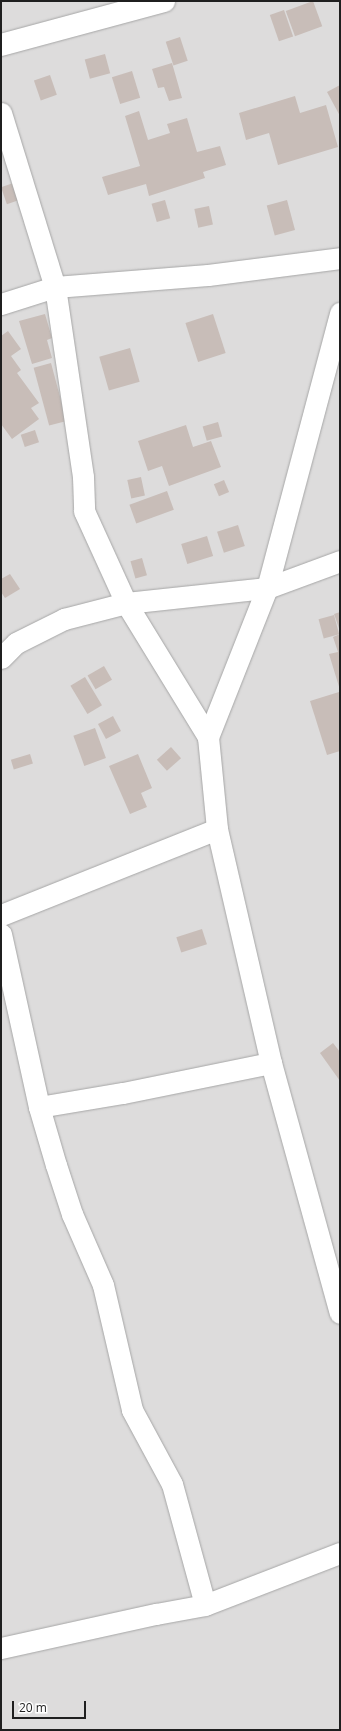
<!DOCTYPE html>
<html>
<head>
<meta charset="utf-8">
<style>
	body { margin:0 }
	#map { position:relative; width:341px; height:1731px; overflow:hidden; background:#f0ebe5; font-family:"Open Sans",sans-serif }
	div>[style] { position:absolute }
	.residential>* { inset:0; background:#dddcdc; transform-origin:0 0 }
	.building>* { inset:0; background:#c8bdb8; transform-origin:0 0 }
	.roads { filter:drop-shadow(0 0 1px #a6a6a6) drop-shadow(0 0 1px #a6a6a6) }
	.minor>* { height:21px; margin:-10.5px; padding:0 10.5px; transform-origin:10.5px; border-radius:10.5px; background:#fff }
	.tertiary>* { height:22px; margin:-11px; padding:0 11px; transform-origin:11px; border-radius:11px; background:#fff }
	span { translate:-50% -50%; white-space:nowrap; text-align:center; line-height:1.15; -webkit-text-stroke:3px #fff; paint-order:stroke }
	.frame { position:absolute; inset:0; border:2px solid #1f1f1f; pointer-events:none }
	.scale { position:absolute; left:12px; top:1701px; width:74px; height:18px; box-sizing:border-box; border:2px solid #1f1f1f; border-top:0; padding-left:5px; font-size:12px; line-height:14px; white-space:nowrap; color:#1f1f1f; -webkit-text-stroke:3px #fff; paint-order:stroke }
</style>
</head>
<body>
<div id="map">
	<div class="residential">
		<div style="left:1px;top:1px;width:339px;height:1729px"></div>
	</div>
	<div class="building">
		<div style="left:313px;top:1px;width:27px;height:29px;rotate:70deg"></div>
		<div style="left:284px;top:10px;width:28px;height:15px;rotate:71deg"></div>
		<div style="left:180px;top:37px;width:25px;height:15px;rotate:72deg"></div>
		<div style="left:105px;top:54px;width:20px;height:21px;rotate:75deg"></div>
		<div style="clip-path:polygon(172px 63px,182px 98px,169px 101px,164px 87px,158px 88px,152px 69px)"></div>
		<div style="left:132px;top:71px;width:28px;height:21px;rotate:73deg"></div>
		<div style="left:50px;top:75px;width:21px;height:17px;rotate:71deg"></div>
		<div style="clip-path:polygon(340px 85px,340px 116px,327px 92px)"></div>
		<div style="clip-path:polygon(295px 96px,300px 113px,326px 105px,338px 147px,278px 165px,269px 133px,246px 140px,239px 113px)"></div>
		<div style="clip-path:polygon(139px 111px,148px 140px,170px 133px,167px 124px,187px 118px,197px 152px,220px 146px,226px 165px,203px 172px,205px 178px,149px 196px,146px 184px,108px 195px,102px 177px,140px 166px,125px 116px)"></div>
		<div style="left:19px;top:181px;width:18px;height:19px;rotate:71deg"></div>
		<div style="left:165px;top:200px;width:19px;height:14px;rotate:74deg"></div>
		<div style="left:287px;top:200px;width:31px;height:21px;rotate:75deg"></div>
		<div style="left:209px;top:206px;width:19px;height:15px;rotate:78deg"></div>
		<div style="clip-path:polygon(45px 314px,52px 338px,47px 340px,52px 358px,32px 364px,19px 321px)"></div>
		<div style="left:213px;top:314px;width:41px;height:29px;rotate:72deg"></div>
		<div style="clip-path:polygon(8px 331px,21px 349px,11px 356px,21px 370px,17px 373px,39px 403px,31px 408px,39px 419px,12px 439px,1px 424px,1px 336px)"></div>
		<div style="left:130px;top:348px;width:35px;height:32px;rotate:74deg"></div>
		<div style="left:51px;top:363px;width:60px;height:18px;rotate:75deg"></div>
		<div style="left:218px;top:422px;width:15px;height:16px;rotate:74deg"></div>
		<div style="clip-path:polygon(186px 425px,193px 447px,211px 441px,221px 467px,169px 486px,162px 466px,148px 471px,138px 441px)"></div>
		<div style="left:35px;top:430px;width:13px;height:15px;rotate:72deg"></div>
		<div style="left:141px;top:477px;width:19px;height:14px;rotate:78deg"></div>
		<div style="left:224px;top:480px;width:13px;height:11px;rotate:67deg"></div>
		<div style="left:167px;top:491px;width:20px;height:40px;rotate:70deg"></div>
		<div style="left:238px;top:525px;width:22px;height:22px;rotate:72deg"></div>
		<div style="left:207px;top:536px;width:21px;height:27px;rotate:73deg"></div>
		<div style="left:142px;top:558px;width:18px;height:12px;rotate:74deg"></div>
		<div style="clip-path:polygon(10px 574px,20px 589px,5px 598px,1px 592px,1px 579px)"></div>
		<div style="clip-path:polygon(340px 612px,340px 631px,334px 614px)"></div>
		<div style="left:334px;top:615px;width:20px;height:16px;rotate:75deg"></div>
		<div style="clip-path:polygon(340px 634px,340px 690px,329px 654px,338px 652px,333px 637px)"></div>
		<div style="left:104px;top:666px;width:16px;height:19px;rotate:60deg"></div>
		<div style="left:85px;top:677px;width:33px;height:17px;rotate:59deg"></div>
		<div style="clip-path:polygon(339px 692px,340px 751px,327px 755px,310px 701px)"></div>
		<div style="left:113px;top:716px;width:17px;height:17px;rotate:62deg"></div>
		<div style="left:95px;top:728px;width:32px;height:23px;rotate:70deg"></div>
		<div style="left:171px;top:747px;width:15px;height:19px;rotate:48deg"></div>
		<div style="left:30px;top:754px;width:10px;height:20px;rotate:73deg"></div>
		<div style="clip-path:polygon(138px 754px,152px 788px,141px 793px,147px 807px,130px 814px,109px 766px)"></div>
		<div style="left:202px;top:929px;width:16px;height:27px;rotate:72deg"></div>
		<div style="clip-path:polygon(333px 1043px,340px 1052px,340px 1081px,320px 1053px)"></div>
	</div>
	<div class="roads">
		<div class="minor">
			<div style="left:1px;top:113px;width:182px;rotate:72.8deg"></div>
			<div style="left:55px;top:287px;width:192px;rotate:81.6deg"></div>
			<div style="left:83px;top:477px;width:34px;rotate:88deg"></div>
			<div style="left:84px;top:511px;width:101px;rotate:65.5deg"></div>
			<div style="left:126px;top:603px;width:157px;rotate:58.5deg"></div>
			<div style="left:208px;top:737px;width:92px;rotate:84.4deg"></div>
			<div style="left:217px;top:829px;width:240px;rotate:77deg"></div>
			<div style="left:271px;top:1063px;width:259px;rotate:74.6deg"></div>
			<div style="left:1px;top:304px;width:57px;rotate:-17.5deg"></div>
			<div style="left:55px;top:287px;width:153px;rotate:-4.5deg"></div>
			<div style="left:208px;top:275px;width:133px;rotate:-7.3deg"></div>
			<div style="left:1px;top:658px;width:21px;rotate:-45deg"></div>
			<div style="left:16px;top:643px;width:54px;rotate:-26.6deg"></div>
			<div style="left:64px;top:619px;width:64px;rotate:-14.5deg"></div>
			<div style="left:126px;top:603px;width:142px;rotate:-6.1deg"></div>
			<div style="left:267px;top:588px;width:78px;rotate:-20.3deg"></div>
			<div style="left:208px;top:737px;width:160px;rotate:-68.4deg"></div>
			<div style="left:267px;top:588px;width:285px;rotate:-75.1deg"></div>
			<div style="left:1px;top:915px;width:232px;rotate:-21.7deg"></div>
			<div style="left:1px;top:934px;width:177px;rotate:77.6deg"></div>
			<div style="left:39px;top:1107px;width:60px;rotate:73.7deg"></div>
			<div style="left:56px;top:1165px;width:52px;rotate:71.9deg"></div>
			<div style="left:72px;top:1214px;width:77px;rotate:66.4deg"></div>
			<div style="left:103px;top:1285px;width:128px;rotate:76.9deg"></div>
			<div style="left:132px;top:1410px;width:84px;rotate:61.6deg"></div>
			<div style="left:172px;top:1484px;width:125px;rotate:74.7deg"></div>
			<div style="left:39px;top:1107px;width:85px;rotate:-9.5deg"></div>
			<div style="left:123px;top:1093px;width:151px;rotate:-11.5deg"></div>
			<div style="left:1px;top:1648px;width:159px;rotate:-12.4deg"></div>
			<div style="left:156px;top:1614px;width:50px;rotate:-10.4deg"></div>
			<div style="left:205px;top:1605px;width:145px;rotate:-21.1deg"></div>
		</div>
		<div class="tertiary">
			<div style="left:1px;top:45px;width:169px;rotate:-15.1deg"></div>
		</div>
	</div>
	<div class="frame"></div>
	<div class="scale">20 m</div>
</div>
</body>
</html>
